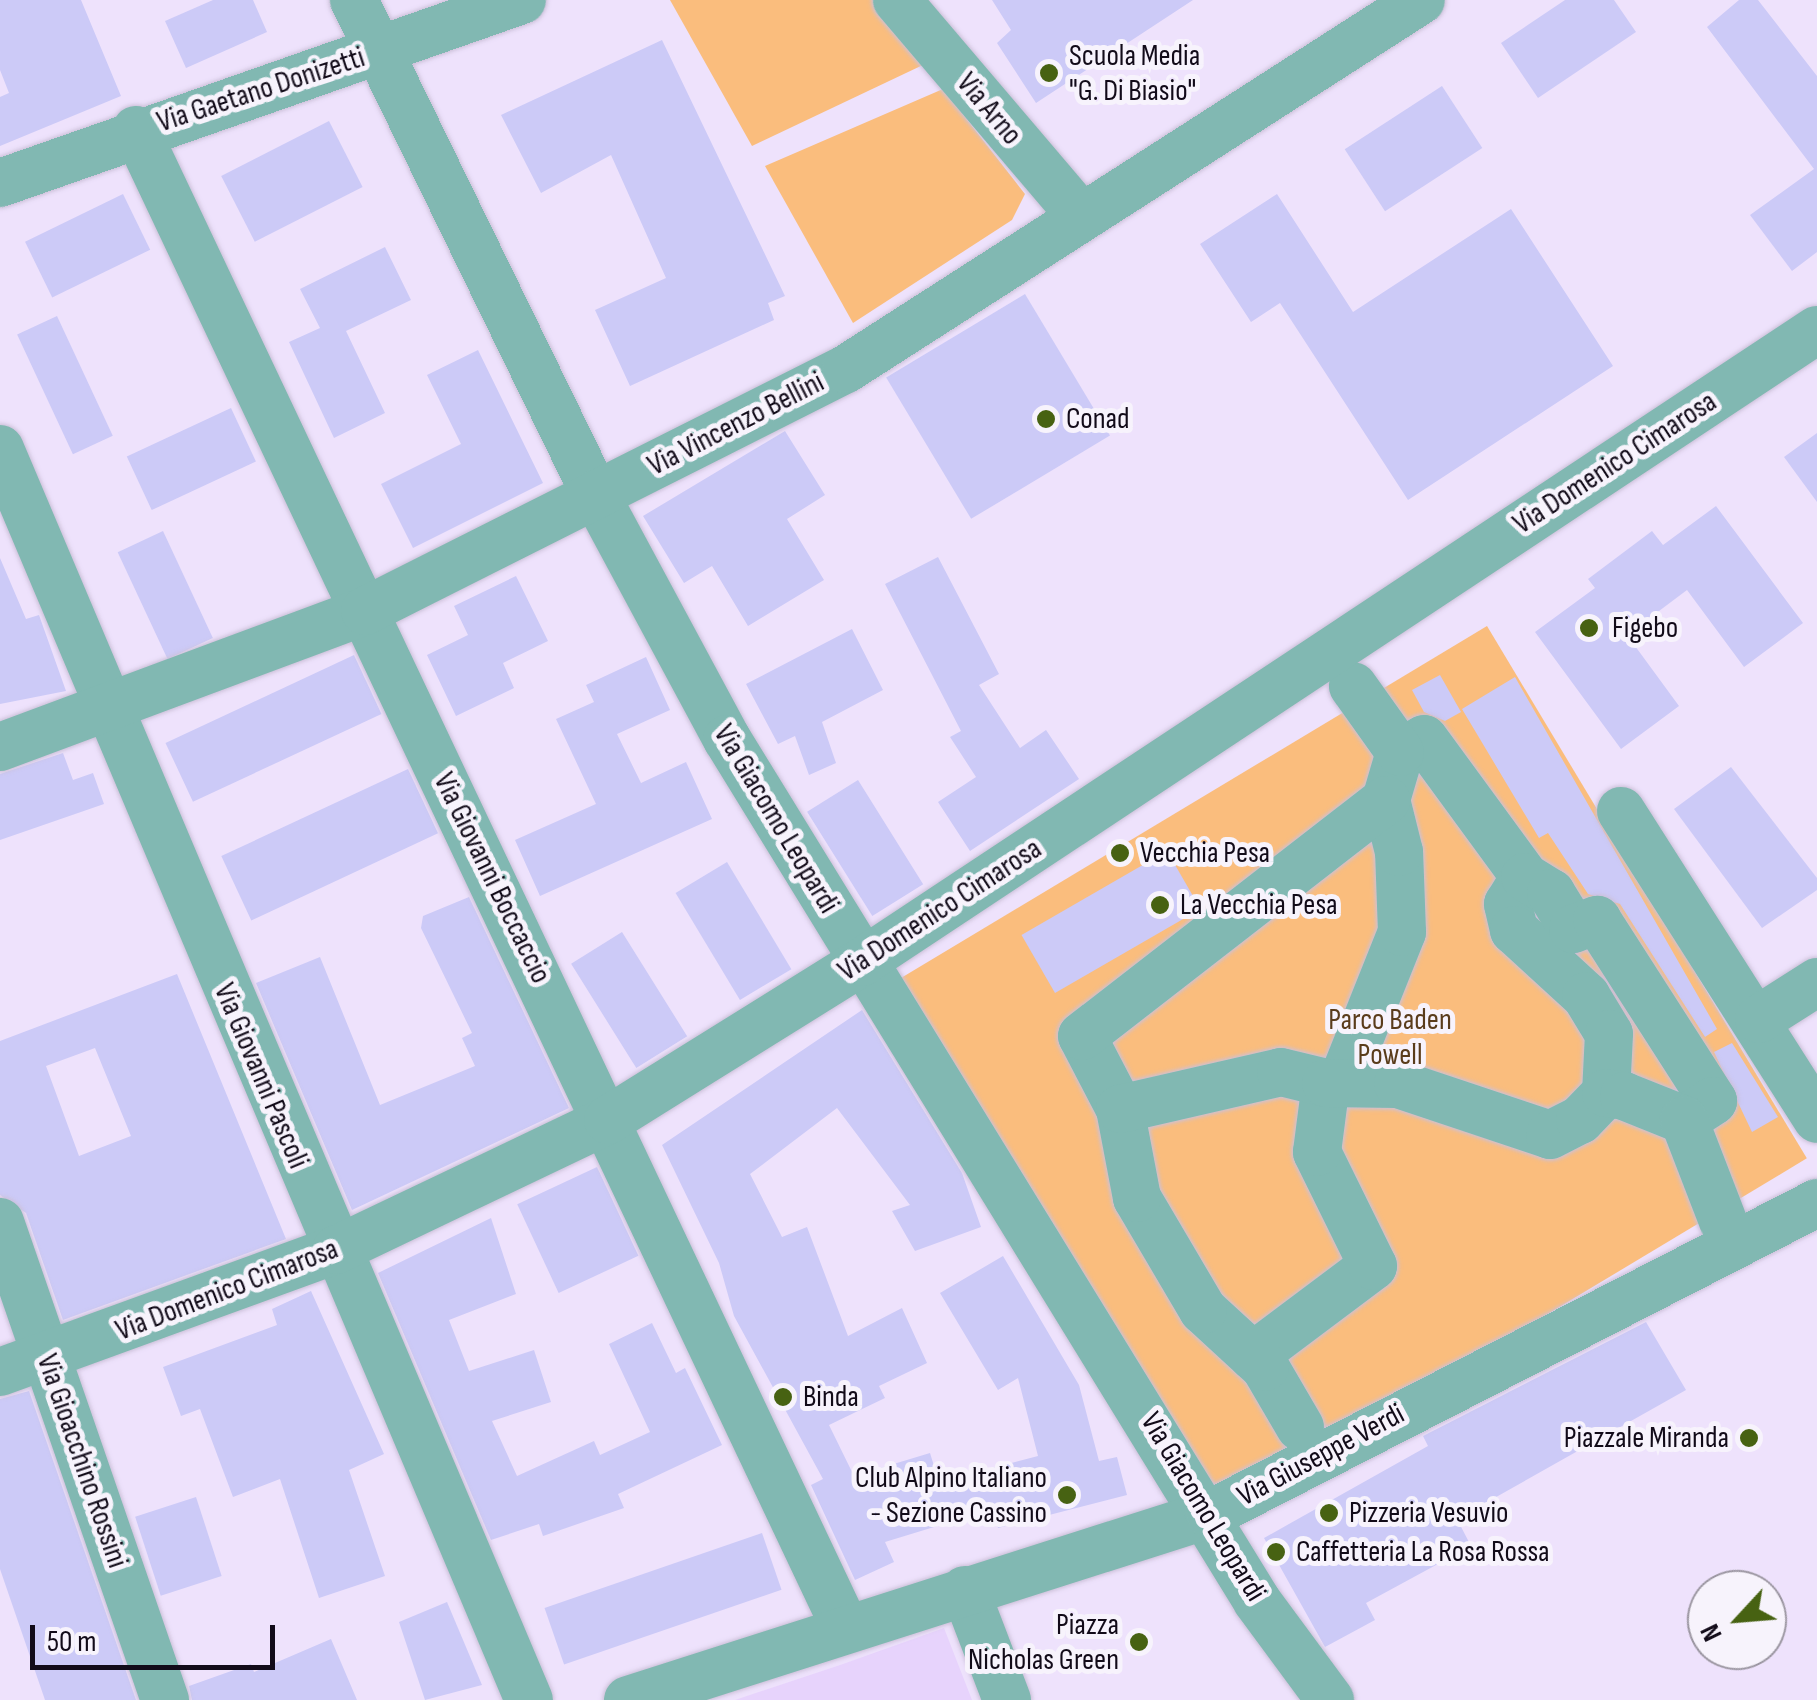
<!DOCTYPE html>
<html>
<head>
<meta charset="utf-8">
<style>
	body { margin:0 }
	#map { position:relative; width:1817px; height:1700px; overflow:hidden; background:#eee2fc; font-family:"Sofia Sans Condensed",sans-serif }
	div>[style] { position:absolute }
	.built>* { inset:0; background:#e7d3fc }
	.green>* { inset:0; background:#fabd7d; transform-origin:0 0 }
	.building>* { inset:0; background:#cccaf7; transform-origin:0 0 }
	.roads { filter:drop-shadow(0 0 2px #cbc0d8) drop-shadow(0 0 2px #cbc0d8) }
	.minor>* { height:48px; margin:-24px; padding:0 24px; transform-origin:24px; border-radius:24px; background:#81b8b2 }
	.dots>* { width:28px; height:28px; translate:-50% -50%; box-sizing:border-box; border:5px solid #f7f3fc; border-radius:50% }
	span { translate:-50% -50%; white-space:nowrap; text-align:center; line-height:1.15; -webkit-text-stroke:10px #f7f3fc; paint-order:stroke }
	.poi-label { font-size:30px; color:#120b19 }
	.left { translate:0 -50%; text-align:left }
	.right { translate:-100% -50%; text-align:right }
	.street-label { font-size:30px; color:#120b19 }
	.park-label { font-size:30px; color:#5a3c1b }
	.north { position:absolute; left:1687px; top:1570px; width:100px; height:100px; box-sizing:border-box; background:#f7f3fc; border:2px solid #9b96a1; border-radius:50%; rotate:244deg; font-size:28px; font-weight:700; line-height:40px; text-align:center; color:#120b19 }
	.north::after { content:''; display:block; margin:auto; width:35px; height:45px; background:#476212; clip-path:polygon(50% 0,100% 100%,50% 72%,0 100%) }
	.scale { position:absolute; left:30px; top:1625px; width:245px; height:45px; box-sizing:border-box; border:5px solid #120b19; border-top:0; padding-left:12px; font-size:30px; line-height:35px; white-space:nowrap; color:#120b19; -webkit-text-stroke:8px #f7f3fc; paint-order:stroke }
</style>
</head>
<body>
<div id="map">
	<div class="built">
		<div style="clip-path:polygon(944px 1628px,972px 1700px,735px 1700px,843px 1664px)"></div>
	</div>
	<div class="green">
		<div style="clip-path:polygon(670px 0,873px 0,925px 64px,752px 146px)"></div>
		<div style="clip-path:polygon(943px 89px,1025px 194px,1012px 220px,853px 323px,765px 166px)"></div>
		<div style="left:1487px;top:626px;width:621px;height:688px;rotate:59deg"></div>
	</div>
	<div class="building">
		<div style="clip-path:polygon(0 0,81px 0,121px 96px,0 146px,0 97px,9px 93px,0 70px)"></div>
		<div style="clip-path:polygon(213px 0,253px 0,267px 32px,186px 68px,165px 21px)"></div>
		<div style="clip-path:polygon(992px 0,1193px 0,1036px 103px,997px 43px,1011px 30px)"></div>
		<div style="clip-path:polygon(1565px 0,1614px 0,1636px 32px,1538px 98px,1501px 43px)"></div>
		<div style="clip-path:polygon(1739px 0,1758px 0,1817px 76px,1817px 252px,1792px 271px,1750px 215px,1814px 169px,1707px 27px)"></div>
		<div style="clip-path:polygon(662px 40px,785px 296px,768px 303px,774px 320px,630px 386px,595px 310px,666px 278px,611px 155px,541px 193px,501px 115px)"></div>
		<div style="left:1442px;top:86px;width:74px;height:116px;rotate:57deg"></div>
		<div style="left:329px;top:121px;width:74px;height:121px;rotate:63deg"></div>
		<div style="left:123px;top:194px;width:62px;height:109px;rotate:64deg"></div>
		<div style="clip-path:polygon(1277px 194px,1353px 312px,1511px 209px,1613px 366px,1408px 500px,1280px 303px,1251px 322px,1200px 244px)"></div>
		<div style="clip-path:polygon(385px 247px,411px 300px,346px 331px,385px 413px,334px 438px,289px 342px,320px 328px,300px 289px)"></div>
		<div style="left:1025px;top:294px;width:165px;height:162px;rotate:59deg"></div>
		<div style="left:57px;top:316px;width:132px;height:44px;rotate:65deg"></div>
		<div style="clip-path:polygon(478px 350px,543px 483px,413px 548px,381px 484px,461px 444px,427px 375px)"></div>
		<div style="left:231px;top:408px;width:59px;height:115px;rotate:65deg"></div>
		<div style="clip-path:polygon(785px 431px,825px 495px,787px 519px,824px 580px,748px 626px,712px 566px,684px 583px,643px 516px)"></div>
		<div style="clip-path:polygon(1817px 433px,1817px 502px,1784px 457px)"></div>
		<div style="clip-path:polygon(1716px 506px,1803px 623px,1744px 667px,1687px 590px,1627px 635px,1679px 706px,1621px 749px,1535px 632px,1595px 588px,1588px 579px,1652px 531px,1663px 545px)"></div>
		<div style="left:163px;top:531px;width:118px;height:50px;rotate:65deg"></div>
		<div style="clip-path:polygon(938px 557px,999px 674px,979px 685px,1020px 748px,1046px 730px,1079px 779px,970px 851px,938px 802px,976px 777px,950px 737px,961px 731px,885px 584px)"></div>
		<div style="clip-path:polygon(0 558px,26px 619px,39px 615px,66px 691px,0 704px)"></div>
		<div style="clip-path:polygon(516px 576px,548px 641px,503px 663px,514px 688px,456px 716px,427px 655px,468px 635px,454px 606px)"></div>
		<div style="clip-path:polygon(852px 629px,883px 690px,822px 722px,836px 763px,809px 775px,795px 736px,778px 744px,746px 684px)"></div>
		<div style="left:354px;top:655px;width:65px;height:208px;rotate:65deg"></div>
		<div style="clip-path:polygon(646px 657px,670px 710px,617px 734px,641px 783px,686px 762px,712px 819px,540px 896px,515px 840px,596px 804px,556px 719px,594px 702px,586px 685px)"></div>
		<div style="clip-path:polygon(1440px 675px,1461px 712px,1445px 721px,1424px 712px,1412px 690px)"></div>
		<div style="clip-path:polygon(1515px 677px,1717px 1029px,1705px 1037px,1620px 904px,1588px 894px,1548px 833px,1539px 838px,1462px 709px)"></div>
		<div style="clip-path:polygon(63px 753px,73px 780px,93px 773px,104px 804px,0 840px,0 774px)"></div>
		<div style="clip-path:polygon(1731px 767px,1817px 878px,1817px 890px,1762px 928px,1674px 809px)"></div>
		<div style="left:408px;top:769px;width:71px;height:206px;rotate:65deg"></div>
		<div style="left:858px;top:780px;width:123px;height:60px;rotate:58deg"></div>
		<div style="left:1167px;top:851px;width:67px;height:168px;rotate:60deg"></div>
		<div style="left:727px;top:862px;width:125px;height:60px;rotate:59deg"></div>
		<div style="clip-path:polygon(469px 897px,569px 1108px,352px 1210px,256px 983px,320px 957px,380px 1105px,475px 1066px,462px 1038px,472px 1033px,421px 928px,423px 916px)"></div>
		<div style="left:622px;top:932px;width:123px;height:60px;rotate:58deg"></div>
		<div style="clip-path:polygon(evenodd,177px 974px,286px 1239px,63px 1320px,26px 1213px,0 1195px,0 1041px,177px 974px,95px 1048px,131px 1136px,79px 1156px,46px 1066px,95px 1048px)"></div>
		<div style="clip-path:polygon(862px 1010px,962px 1173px,981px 1227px,915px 1251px,892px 1211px,910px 1205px,837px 1108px,750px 1174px,782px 1237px,807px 1227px,848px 1336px,902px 1308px,927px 1363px,879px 1386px,885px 1398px,829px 1425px,854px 1476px,930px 1453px,939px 1482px,1038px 1456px,1018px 1378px,998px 1390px,940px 1293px,1003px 1256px,1079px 1385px,1099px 1461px,1117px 1457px,1127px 1495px,998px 1528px,993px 1509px,885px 1542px,894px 1562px,855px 1580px,811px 1485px,823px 1479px,734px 1316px,719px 1263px,662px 1145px)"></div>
		<div style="clip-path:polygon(1732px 1043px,1778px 1117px,1752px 1132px,1714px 1052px)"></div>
		<div style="left:597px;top:1167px;width:98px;height:88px;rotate:65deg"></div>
		<div style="clip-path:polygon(491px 1218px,516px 1294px,449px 1320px,469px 1371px,534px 1350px,551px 1402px,492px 1421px,517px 1476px,594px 1441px,600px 1455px,650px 1432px,609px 1344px,652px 1323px,676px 1373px,685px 1368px,722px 1445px,618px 1494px,624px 1508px,543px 1536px,539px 1524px,491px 1540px,378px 1273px)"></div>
		<div style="clip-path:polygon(311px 1291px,384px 1454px,349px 1470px,385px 1576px,319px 1598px,280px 1479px,233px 1497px,200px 1409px,181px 1416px,163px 1367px,277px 1325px,272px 1309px)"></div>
		<div style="clip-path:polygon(1646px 1322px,1686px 1390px,1457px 1519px,1471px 1546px,1366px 1603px,1375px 1620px,1325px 1647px,1264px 1538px,1428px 1446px,1423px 1436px)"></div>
		<div style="clip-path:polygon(29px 1391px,136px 1700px,45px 1700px,0 1569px,0 1399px)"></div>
		<div style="left:196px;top:1497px;width:83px;height:64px;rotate:72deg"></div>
		<div style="left:762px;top:1533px;width:60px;height:230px;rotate:71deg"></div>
		<div style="clip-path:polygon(447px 1602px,482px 1685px,425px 1700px,399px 1622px)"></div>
		<div style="clip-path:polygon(331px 1639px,357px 1700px,192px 1700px,189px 1686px,251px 1664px,254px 1672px)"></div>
	</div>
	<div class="roads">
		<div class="minor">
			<div style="left:354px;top:0;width:550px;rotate:63.99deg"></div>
			<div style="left:595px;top:494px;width:278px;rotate:61.7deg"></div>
			<div style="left:727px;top:739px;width:1012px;rotate:58.41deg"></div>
			<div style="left:1257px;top:1601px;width:123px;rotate:53.6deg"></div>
			<div style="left:897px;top:0;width:285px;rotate:49.6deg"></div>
			<div style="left:136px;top:130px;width:1656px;rotate:64.66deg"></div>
			<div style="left:0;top:183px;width:553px;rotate:-19.32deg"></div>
			<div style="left:0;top:449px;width:1358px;rotate:67.08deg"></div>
			<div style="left:0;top:747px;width:390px;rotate:-20.4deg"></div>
			<div style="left:365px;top:611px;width:538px;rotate:-26.71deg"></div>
			<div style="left:846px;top:369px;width:683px;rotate:-32.69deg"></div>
			<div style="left:1400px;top:752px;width:27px;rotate:-28deg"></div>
			<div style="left:1424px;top:739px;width:171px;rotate:53.8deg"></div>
			<div style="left:1525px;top:877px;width:32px;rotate:122deg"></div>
			<div style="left:1508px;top:904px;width:27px;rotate:77deg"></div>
			<div style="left:1514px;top:930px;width:98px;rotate:42.5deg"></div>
			<div style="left:1586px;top:996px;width:44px;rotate:58.8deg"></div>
			<div style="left:1609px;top:1034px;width:59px;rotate:92.9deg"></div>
			<div style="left:1621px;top:811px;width:365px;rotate:57.5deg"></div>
			<div style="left:1525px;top:877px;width:31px;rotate:32deg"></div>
			<div style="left:1551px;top:893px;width:42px;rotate:58.6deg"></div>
			<div style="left:1573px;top:929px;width:26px;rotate:-21deg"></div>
			<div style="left:1597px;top:920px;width:215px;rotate:57.3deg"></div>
			<div style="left:1713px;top:1101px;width:35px;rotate:147deg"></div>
			<div style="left:1759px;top:1019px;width:69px;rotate:-32.5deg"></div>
			<div style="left:1344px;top:1077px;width:156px;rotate:-68.2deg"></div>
			<div style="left:1402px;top:932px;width:80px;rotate:-92.1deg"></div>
			<div style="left:1399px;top:852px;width:54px;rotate:-104deg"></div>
			<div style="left:1386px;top:800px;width:50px;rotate:-73.7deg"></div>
			<div style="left:1400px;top:752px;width:81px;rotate:-125.5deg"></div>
			<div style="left:1120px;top:1109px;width:82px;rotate:-117.5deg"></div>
			<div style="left:1082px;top:1036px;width:385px;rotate:-37.8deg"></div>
			<div style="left:0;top:1222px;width:506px;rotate:70.96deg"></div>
			<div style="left:1253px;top:1356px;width:150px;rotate:-36.9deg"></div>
			<div style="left:1373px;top:1266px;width:127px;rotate:-116.2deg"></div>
			<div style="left:1317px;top:1152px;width:70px;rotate:-82.6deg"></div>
			<div style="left:0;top:1372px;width:357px;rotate:-20deg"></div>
			<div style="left:336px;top:1250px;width:301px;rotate:-25.5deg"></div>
			<div style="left:608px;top:1120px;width:299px;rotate:-31.9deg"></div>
			<div style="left:862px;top:962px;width:1145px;rotate:-33.5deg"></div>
			<div style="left:1300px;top:1427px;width:69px;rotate:-120.3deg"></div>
			<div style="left:1265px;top:1367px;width:84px;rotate:-137.4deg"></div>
			<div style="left:1203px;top:1310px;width:130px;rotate:-120.5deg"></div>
			<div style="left:1137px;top:1198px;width:91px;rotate:-100.8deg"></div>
			<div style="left:1120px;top:1109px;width:165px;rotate:-12.9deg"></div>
			<div style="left:1281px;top:1072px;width:46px;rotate:13.7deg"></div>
			<div style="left:1326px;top:1083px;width:72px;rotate:0.8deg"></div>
			<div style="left:1398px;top:1084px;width:160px;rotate:18.5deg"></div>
			<div style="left:1550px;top:1135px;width:34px;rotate:-27deg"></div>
			<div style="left:1580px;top:1120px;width:37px;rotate:-46deg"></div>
			<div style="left:1606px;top:1093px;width:18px;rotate:9deg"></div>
			<div style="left:1624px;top:1096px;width:65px;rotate:21.8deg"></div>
			<div style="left:1684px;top:1120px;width:108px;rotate:68.9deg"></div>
			<div style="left:965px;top:1590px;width:118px;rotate:69.1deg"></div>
			<div style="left:628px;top:1700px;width:611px;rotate:-17.72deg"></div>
			<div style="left:1210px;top:1514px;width:682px;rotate:-27.13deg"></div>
		</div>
	</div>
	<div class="dots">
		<div style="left:1049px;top:73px;background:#476212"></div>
		<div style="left:1046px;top:419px;background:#476212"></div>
		<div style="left:1589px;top:628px;background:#476212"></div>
		<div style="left:1120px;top:853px;background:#476212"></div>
		<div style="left:1160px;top:905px;background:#476212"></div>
		<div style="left:783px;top:1397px;background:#476212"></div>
		<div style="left:1749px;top:1438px;background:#476212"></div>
		<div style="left:1067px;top:1495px;background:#476212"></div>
		<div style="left:1329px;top:1513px;background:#476212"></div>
		<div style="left:1276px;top:1552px;background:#476212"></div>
		<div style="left:1139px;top:1642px;background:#476212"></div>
	</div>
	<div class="poi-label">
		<span class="left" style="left:1069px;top:73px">Scuola Media<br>"G. Di Biasio"</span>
		<span class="left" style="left:1066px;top:419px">Conad</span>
		<span class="left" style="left:1612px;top:628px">Figebo</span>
		<span class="left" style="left:1140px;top:853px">Vecchia Pesa</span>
		<span class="left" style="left:1180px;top:905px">La Vecchia Pesa</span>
		<span class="left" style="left:803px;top:1397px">Binda</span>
		<span class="right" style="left:1729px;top:1438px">Piazzale Miranda</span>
		<span class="right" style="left:1047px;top:1495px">Club Alpino Italiano<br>- Sezione Cassino</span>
		<span class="left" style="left:1349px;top:1513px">Pizzeria Vesuvio</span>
		<span class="left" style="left:1296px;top:1552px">Caffetteria La Rosa Rossa</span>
		<span class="right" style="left:1119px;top:1642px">Piazza<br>Nicholas Green</span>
	</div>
	<div class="street-label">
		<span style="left:261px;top:90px;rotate:-18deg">Via Gaetano Donizetti</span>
		<span style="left:989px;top:109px;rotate:50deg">Via Arno</span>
		<span style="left:736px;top:424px;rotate:-27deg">Via Vincenzo Bellini</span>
		<span style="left:1615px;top:463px;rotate:-33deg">Via Domenico Cimarosa</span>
		<span style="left:776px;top:819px;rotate:59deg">Via Giacomo Leopardi</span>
		<span style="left:492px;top:878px;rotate:64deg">Via Giovanni Boccaccio</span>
		<span style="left:940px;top:910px;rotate:-33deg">Via Domenico Cimarosa</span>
		<span style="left:261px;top:1076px;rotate:67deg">Via Giovanni Pascoli</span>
		<span style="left:227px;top:1290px;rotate:-21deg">Via Domenico Cimarosa</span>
		<span style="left:1321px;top:1455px;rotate:-28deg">Via Giuseppe Verdi</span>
		<span style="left:82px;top:1461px;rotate:71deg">Via Gioacchino Rossini</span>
		<span style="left:1203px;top:1507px;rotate:59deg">Via Giacomo Leopardi</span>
	</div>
	<div class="park-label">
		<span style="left:1390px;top:1037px">Parco Baden<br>Powell</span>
	</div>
	<div class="north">N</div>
	<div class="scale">50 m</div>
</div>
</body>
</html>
